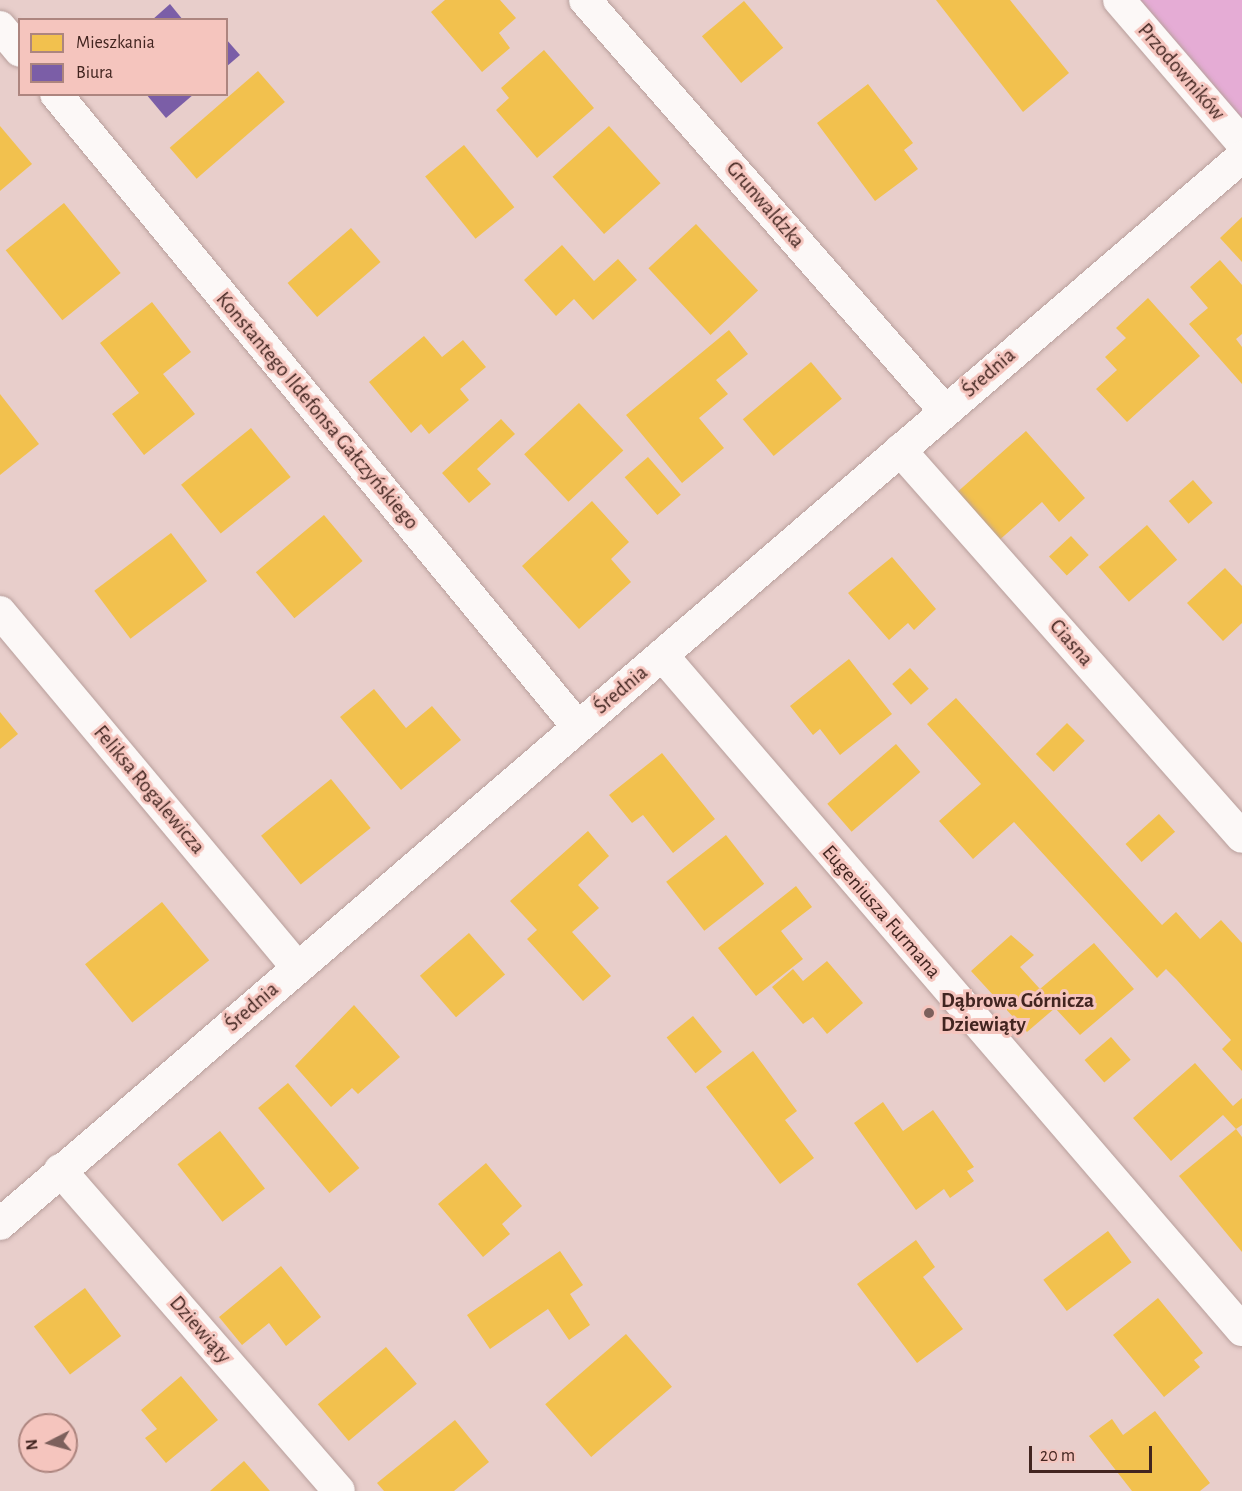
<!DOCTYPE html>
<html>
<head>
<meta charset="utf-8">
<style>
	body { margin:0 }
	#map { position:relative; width:1242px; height:1491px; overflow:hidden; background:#e8cecb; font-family:"Alegreya Sans",sans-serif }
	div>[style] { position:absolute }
	.green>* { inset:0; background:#e5acd5 }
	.homes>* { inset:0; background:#f2c14e; transform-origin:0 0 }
	.offices>* { inset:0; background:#7b5ea7 }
	.roads { filter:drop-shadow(0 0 2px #b89f9c) drop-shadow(0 0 2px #b89f9c) }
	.street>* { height:32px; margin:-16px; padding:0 16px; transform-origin:16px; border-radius:16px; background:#fcf8f7 }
	.dots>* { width:16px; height:16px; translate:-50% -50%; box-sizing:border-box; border:3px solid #f5c5be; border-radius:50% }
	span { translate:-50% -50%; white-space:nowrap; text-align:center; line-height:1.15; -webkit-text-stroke:6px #f5c5be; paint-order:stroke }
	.street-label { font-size:21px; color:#422520 }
	.poi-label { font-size:21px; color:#422520; font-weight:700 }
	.left { translate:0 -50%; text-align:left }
	.legend { position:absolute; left:18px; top:18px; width:210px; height:78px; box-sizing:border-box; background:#f5c5be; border:2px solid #ad857f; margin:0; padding:8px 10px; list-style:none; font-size:18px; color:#422520 }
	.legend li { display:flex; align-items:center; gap:12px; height:30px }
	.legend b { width:30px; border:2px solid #ad857f }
	.north { position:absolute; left:18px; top:1413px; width:60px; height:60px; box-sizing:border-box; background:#f5c5be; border:2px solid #ad857f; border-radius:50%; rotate:264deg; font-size:16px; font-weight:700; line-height:24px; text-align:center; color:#422520 }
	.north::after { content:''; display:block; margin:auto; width:21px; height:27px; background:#7c605c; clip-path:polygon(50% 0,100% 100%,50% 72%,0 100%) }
	.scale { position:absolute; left:1029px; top:1446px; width:123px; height:27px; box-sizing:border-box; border:3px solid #422520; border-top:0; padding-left:8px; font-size:18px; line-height:21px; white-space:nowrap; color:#422520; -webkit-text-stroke:4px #f5c5be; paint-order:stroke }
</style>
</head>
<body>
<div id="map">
	<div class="green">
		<div style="clip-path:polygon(1129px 0,1242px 0,1242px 117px,1226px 116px)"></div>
	</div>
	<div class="homes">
		<div style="clip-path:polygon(445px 0,500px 0,516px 18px,499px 33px,510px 48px,482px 72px,431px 12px)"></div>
		<div style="clip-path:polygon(936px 0,1010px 0,1069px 73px,1023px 112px)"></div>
		<div style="left:744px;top:1px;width:61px;height:55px;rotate:50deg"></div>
		<div style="clip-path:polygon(544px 50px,594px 108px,537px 158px,496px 110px,509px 98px,501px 88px)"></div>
		<div style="left:258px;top:71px;width:41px;height:117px;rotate:49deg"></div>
		<div style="clip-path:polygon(868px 84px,913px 143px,904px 150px,918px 169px,875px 201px,817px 123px)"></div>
		<div style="clip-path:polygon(0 126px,32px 164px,0 191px)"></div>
		<div style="left:609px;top:126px;width:77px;height:76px;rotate:48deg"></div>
		<div style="left:464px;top:145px;width:80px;height:50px;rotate:51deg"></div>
		<div style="left:64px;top:203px;width:90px;height:75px;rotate:51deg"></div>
		<div style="clip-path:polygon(1242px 217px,1242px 262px,1220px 238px)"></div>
		<div style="left:696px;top:224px;width:91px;height:65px;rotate:47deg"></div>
		<div style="left:351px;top:228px;width:45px;height:84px;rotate:49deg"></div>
		<div style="clip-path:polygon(562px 245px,594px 281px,618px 259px,637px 280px,593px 320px,574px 299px,556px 316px,524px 280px)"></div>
		<div style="clip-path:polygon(1220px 260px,1242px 285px,1242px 334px,1236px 339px,1242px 347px,1242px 384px,1189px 324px,1208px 308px,1190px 287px)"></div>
		<div style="clip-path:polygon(1148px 298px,1200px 356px,1127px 422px,1096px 389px,1117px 370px,1105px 357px,1126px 338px,1116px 328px)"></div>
		<div style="clip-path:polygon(152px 302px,191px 352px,163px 374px,195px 414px,144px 455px,112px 414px,139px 393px,100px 343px)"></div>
		<div style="clip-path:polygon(729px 330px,748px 354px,716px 380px,728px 394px,699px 418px,724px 448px,682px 483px,626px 415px)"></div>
		<div style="clip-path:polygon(424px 336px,442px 357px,463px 340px,486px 367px,460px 389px,469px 400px,429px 434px,421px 424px,411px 433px,369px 382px)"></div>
		<div style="left:811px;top:362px;width:48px;height:89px;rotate:50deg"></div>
		<div style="clip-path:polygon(0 394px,39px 444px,0 475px)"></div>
		<div style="left:579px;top:403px;width:65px;height:75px;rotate:47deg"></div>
		<div style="clip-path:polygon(501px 419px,515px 434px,477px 469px,491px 484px,469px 503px,442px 473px)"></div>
		<div style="left:251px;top:428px;width:63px;height:90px;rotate:51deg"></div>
		<div style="clip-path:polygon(1026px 431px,1085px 498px,1059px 522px,1042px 502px,996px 543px,954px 495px)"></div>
		<div style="left:648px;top:457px;width:50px;height:31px;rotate:49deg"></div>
		<div style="left:1193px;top:480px;width:30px;height:32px;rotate:49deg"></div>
		<div style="clip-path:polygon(592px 501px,629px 542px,611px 559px,631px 582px,579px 629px,522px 566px)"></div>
		<div style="left:324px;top:515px;width:60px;height:89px;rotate:50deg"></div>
		<div style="left:1147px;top:525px;width:46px;height:64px;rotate:49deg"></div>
		<div style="left:171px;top:533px;width:60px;height:96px;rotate:53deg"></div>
		<div style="left:1071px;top:536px;width:26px;height:30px;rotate:47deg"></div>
		<div style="clip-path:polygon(892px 557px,936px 609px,914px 630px,908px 623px,889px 640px,848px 593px)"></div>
		<div style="clip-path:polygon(1225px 568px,1242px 586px,1242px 623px,1223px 641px,1187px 603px)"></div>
		<div style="clip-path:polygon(849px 659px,892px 714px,840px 755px,820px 729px,813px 735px,790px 706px)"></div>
		<div style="left:910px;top:668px;width:28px;height:24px;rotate:48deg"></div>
		<div style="clip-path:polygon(374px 689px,406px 728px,432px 706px,461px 740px,401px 790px,340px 717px)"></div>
		<div style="clip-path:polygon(956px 698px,1162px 925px,1176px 912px,1200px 939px,1221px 920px,1242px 943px,1242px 1071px,1222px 1049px,1231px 1040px,1176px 979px,1166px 969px,1157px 978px,1014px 822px,973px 859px,939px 821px,981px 784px,927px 724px)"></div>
		<div style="clip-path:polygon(0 712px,18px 734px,0 749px)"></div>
		<div style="left:1067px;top:723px;width:25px;height:44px;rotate:45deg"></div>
		<div style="left:896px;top:744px;width:37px;height:91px;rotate:49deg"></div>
		<div style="clip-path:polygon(662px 753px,715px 819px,673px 853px,643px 815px,632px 823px,609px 795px)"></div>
		<div style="left:331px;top:779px;width:63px;height:90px;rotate:51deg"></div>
		<div style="left:1159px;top:814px;width:24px;height:45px;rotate:48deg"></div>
		<div style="clip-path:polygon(588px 831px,609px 856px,578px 885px,599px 908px,572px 932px,611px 976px,583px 1001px,527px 939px,537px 930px,510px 901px)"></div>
		<div style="left:726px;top:835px;width:62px;height:76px;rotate:52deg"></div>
		<div style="clip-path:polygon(796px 886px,812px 907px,781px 931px,803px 959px,756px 996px,718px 948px)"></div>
		<div style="left:162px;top:902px;width:75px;height:99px;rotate:51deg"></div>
		<div style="left:469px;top:933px;width:55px;height:65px;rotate:49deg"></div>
		<div style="clip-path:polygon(1011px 935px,1034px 955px,1020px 967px,1040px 989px,1094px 943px,1134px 989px,1080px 1035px,1055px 1008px,1027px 1032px,971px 971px)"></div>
		<div style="clip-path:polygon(827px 961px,863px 1003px,827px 1034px,813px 1017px,803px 1024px,772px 987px,793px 969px,803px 981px)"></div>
		<div style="clip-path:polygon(354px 1005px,400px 1057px,358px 1094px,352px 1088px,331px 1107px,295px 1066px)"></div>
		<div style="left:693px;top:1016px;width:46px;height:34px;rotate:51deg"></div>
		<div style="left:1111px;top:1037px;width:30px;height:35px;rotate:49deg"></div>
		<div style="clip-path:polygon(753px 1051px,797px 1111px,785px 1120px,814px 1158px,780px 1184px,706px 1087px)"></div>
		<div style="clip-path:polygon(1195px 1063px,1233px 1106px,1242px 1098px,1242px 1125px,1236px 1129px,1223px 1115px,1171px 1161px,1133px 1118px)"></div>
		<div style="left:288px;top:1083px;width:111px;height:39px;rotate:50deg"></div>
		<div style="clip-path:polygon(883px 1102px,903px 1131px,933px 1110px,974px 1167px,967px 1171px,974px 1181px,950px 1198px,944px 1189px,916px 1210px,854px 1123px)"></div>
		<div style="clip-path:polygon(1236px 1129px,1242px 1137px,1242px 1252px,1179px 1176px)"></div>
		<div style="left:220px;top:1131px;width:73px;height:54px;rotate:52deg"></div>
		<div style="clip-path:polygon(486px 1163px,522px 1206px,502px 1224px,510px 1234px,483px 1257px,438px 1204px)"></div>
		<div style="left:1108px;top:1231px;width:39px;height:81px;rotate:53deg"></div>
		<div style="clip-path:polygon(916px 1240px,935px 1267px,923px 1277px,963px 1329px,917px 1363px,857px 1284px)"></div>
		<div style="clip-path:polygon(560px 1251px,583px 1285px,570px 1294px,590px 1325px,569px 1340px,548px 1309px,490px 1349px,467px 1315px)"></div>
		<div style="clip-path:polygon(281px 1266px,321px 1317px,286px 1346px,269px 1323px,242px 1345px,219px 1317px)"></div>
		<div style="left:85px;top:1288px;width:60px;height:64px;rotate:53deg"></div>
		<div style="clip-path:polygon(1158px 1298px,1203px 1353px,1194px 1360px,1200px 1367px,1164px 1397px,1113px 1335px)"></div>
		<div style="left:626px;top:1334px;width:70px;height:107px;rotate:49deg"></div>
		<div style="left:386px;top:1347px;width:48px;height:89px;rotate:50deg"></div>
		<div style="clip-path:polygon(181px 1376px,218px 1420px,166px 1463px,145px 1438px,157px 1429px,141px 1410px)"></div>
		<div style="clip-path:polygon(1155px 1411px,1210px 1483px,1200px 1491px,1132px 1491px,1089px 1436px,1112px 1419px,1123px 1435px)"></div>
		<div style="clip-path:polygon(455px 1420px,489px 1462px,454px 1491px,384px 1491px,377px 1483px)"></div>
		<div style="clip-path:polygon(244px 1461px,270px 1491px,210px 1491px)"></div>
	</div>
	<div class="offices">
		<div style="clip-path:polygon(170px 4px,183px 20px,152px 20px)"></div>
		<div style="clip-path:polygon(226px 39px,240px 55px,226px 67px)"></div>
		<div style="clip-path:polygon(146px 94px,194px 94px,166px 118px)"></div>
	</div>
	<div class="roads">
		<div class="street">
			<div style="left:585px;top:0;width:546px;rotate:48.78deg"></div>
			<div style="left:1119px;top:0;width:189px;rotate:49.3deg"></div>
			<div style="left:0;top:27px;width:31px;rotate:50deg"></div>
			<div style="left:56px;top:94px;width:820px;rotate:50.49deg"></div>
			<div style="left:900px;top:450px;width:516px;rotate:48.53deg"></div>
			<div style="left:0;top:612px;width:464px;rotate:50.1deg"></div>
			<div style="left:662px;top:655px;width:890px;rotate:49.33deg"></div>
			<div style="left:60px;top:1170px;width:425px;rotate:49deg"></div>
			<div style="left:0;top:1224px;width:1637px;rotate:-40.67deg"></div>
		</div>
	</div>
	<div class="dots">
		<div style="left:929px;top:1013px;background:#7c605c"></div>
	</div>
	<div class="street-label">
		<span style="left:1181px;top:72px;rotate:49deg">Przodowników</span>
		<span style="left:765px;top:205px;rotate:49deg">Grunwaldzka</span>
		<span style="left:989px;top:373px;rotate:-41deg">Średnia</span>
		<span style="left:317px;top:411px;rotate:50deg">Konstantego Ildefonsa Gałczyńskiego</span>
		<span style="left:1071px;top:643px;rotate:49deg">Ciasna</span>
		<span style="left:621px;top:690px;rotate:-40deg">Średnia</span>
		<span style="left:149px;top:790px;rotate:50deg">Feliksa Rogalewicza</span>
		<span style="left:881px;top:912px;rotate:49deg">Eugeniusza Furmana</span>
		<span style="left:252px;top:1007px;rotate:-41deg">Średnia</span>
		<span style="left:200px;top:1330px;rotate:49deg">Dziewiąty</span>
	</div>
	<div class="poi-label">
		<span class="left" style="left:941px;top:1013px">Dąbrowa Górnicza<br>Dziewiąty</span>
	</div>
	<ul class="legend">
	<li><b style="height:16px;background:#f2c14e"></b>Mieszkania</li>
	<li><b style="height:16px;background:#7b5ea7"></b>Biura</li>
	</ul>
	<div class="north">N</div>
	<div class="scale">20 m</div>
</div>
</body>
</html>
